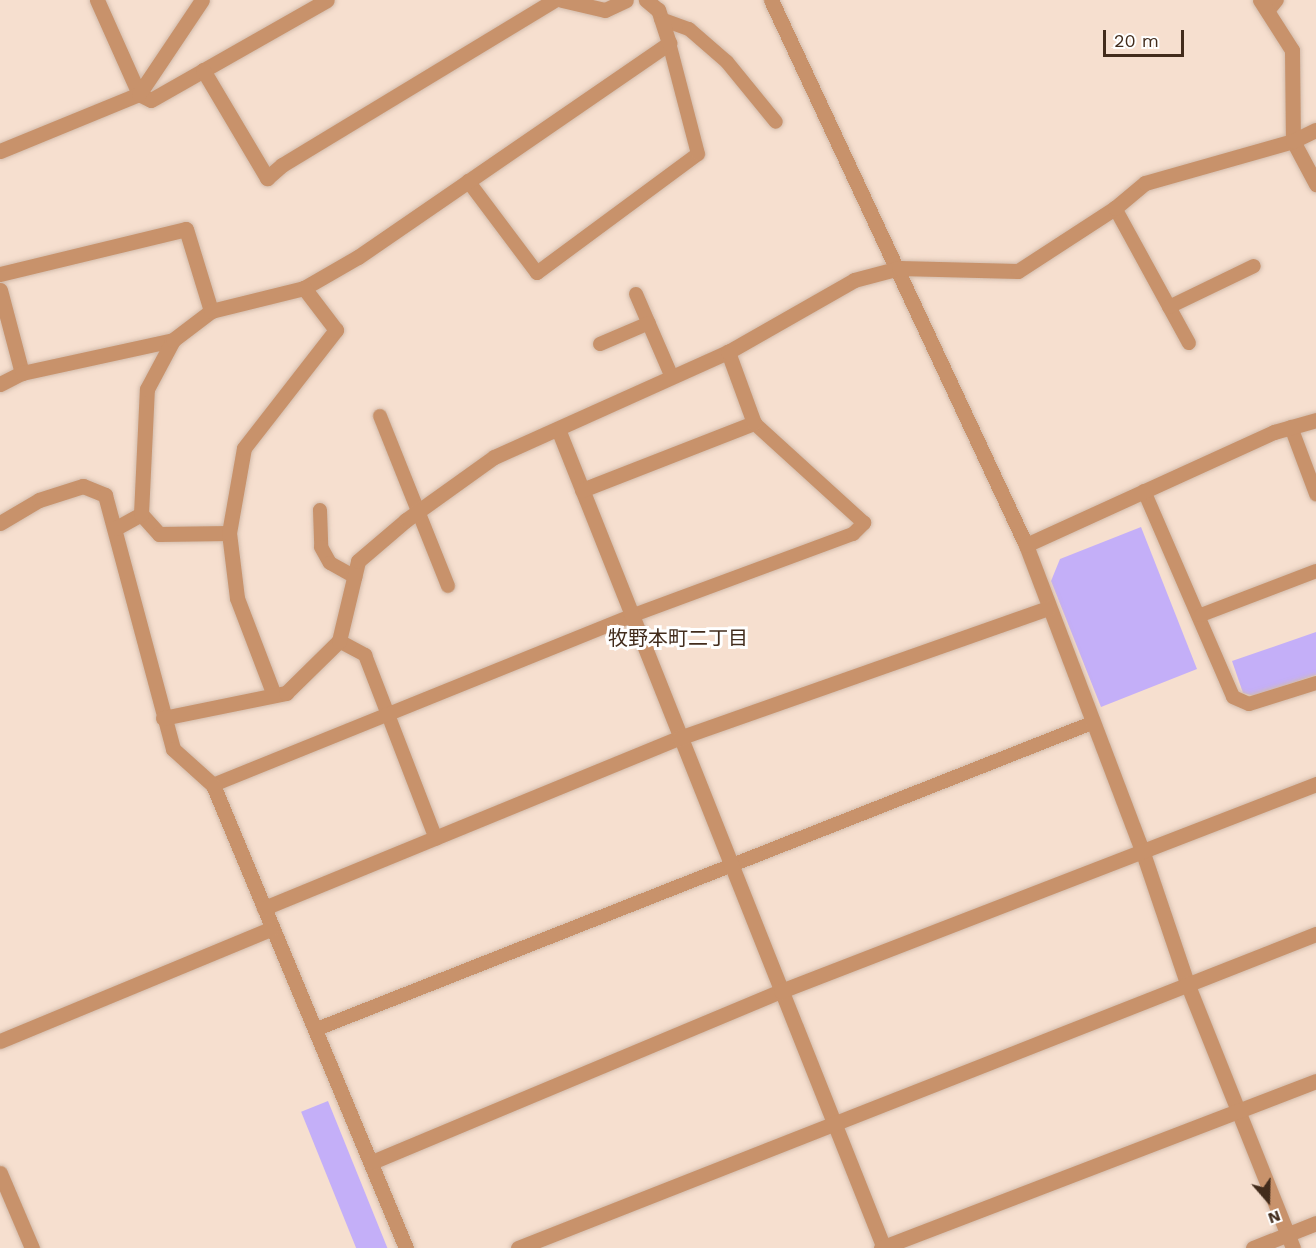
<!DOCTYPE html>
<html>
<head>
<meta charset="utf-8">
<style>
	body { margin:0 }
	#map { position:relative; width:1316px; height:1248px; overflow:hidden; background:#f6dfcf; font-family:"Work Sans","Noto Sans JP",sans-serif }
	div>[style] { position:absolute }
	.green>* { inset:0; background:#c4aff8; transform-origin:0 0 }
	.roads { filter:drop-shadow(0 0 2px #d2bbab) drop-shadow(0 0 2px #d2bbab) }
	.lane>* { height:14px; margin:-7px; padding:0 7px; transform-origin:7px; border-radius:7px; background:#c8926b }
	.street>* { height:15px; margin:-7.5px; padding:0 7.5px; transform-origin:7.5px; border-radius:7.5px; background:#c8926b }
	span { translate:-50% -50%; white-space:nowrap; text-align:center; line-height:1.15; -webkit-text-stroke:6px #fff; paint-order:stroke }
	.neighbourhood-label { font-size:20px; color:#422c1c }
	.north { position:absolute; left:1238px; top:1170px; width:60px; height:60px; -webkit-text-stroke:4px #fff; paint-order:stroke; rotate:160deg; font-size:16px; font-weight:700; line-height:24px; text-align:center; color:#422c1c }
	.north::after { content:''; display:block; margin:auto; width:21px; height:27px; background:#422c1c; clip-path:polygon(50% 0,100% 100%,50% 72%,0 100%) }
	.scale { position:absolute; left:1103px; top:30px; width:81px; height:27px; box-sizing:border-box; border:3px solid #422c1c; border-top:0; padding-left:8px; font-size:18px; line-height:21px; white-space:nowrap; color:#422c1c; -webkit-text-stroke:4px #fff; paint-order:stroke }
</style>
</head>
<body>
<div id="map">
	<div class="green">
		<div style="clip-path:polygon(1141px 527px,1197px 669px,1101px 707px,1051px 581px,1060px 559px)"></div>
		<div style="clip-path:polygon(1316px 632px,1316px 675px,1254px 696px,1243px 693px,1232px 661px)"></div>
		<div style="left:328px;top:1101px;width:159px;height:29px;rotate:68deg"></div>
	</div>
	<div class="roads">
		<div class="lane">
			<div style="left:1268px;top:11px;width:14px;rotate:-51deg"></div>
			<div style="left:661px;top:19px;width:30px;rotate:20deg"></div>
			<div style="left:689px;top:29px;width:50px;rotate:41deg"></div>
			<div style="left:727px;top:62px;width:77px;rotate:50.8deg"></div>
			<div style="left:468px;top:181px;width:115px;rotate:53.1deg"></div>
			<div style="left:537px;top:273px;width:200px;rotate:-36.5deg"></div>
			<div style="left:698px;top:154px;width:115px;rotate:-104.6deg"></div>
			<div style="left:1115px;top:208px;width:154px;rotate:61.3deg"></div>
			<div style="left:636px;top:294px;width:90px;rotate:66.6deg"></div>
			<div style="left:1169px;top:307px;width:94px;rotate:-25.8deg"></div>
			<div style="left:600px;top:344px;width:53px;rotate:-23.2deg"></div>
			<div style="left:380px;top:416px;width:183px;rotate:68.2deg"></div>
			<div style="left:1291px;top:427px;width:72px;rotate:69.5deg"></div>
			<div style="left:1144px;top:491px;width:224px;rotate:66.6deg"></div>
			<div style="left:1233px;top:697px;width:17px;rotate:24deg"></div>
			<div style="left:1249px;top:704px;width:70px;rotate:-17.4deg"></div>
			<div style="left:320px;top:510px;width:37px;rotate:88deg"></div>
			<div style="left:321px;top:547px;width:18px;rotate:61deg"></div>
			<div style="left:330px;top:563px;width:29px;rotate:29deg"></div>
			<div style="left:1201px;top:615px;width:123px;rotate:-20.9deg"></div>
			<div style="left:339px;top:641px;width:30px;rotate:28deg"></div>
			<div style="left:365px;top:655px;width:197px;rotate:68.9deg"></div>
			<div style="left:213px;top:785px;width:451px;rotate:-22deg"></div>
			<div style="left:631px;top:616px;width:237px;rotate:-20.3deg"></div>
			<div style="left:853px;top:534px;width:16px;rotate:-45deg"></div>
			<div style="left:864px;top:523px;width:149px;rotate:-137.7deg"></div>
			<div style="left:317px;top:1029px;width:833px;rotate:-21.55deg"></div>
		</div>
		<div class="street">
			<div style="left:97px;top:0;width:103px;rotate:65.9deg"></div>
			<div style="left:139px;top:94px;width:13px;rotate:27deg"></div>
			<div style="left:151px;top:100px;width:202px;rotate:-29.6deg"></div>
			<div style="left:562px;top:0;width:44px;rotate:13.1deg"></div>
			<div style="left:605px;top:10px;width:23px;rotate:-25deg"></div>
			<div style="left:771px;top:0;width:602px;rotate:64.93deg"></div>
			<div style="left:1026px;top:545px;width:329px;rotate:69.2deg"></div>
			<div style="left:1143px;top:853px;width:137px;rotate:71.3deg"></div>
			<div style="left:1187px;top:983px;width:285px;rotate:68.2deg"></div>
			<div style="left:1260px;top:0;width:59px;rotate:57.4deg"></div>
			<div style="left:1292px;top:50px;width:91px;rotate:89.4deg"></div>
			<div style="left:1293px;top:141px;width:49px;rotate:61.9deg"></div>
			<div style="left:203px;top:70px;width:126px;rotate:59.3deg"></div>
			<div style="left:267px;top:178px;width:20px;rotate:-41deg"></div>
			<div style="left:282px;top:165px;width:318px;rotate:-31.2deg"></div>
			<div style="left:0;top:151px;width:150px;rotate:-22.3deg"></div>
			<div style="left:139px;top:94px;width:113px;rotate:-56.2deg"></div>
			<div style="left:0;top:274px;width:191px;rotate:-13.6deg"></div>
			<div style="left:186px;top:229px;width:86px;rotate:73deg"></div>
			<div style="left:0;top:290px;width:86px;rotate:75.2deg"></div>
			<div style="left:0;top:384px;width:25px;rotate:-27deg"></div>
			<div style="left:22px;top:373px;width:155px;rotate:-12.3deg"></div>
			<div style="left:558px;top:429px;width:881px;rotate:68.3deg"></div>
			<div style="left:582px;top:490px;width:185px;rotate:-21.3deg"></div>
			<div style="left:754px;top:423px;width:76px;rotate:-110.1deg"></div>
			<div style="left:141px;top:514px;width:27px;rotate:48deg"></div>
			<div style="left:159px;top:534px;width:70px;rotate:-0.8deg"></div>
			<div style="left:0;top:523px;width:45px;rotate:-30.5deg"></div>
			<div style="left:39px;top:500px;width:46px;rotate:-17.7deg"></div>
			<div style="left:83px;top:486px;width:24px;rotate:22deg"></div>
			<div style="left:105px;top:495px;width:263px;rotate:75deg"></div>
			<div style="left:173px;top:749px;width:54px;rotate:42deg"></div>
			<div style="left:213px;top:785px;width:502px;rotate:67.37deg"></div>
			<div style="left:116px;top:528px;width:29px;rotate:-29deg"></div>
			<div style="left:141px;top:514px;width:125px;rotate:-87.3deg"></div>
			<div style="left:147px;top:389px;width:55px;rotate:-62deg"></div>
			<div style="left:173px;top:340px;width:48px;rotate:-37.3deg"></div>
			<div style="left:211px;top:311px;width:96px;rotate:-13.9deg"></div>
			<div style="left:304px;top:288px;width:62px;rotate:-29.9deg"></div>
			<div style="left:358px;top:257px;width:378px;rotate:-34.5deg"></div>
			<div style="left:669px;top:43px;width:35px;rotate:-108deg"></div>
			<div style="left:658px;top:10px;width:16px;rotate:-140deg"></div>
			<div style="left:1026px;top:545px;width:273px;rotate:-24.5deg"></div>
			<div style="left:1274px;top:432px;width:44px;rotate:-15.9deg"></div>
			<div style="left:274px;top:695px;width:104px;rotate:-110.9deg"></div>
			<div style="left:237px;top:598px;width:65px;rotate:-97deg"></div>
			<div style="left:229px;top:533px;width:86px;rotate:-80deg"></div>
			<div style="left:244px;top:448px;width:150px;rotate:-52.1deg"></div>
			<div style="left:336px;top:330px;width:53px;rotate:-127.3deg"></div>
			<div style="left:163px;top:718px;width:126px;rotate:-11.5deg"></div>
			<div style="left:286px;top:693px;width:74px;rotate:-44.5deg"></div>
			<div style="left:339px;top:641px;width:82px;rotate:-76.6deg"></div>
			<div style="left:358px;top:561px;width:63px;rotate:-40.5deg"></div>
			<div style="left:406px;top:520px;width:108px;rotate:-35.6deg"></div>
			<div style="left:494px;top:457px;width:256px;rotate:-24.2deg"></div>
			<div style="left:728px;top:352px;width:145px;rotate:-29.7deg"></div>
			<div style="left:854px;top:280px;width:47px;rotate:-14.9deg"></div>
			<div style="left:899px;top:268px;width:119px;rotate:1.4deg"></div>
			<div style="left:1018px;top:271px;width:116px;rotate:-33deg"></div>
			<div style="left:1115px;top:208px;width:39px;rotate:-40deg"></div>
			<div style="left:1145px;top:183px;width:154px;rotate:-15.8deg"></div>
			<div style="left:1293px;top:141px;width:25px;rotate:-26deg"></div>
			<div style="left:264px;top:908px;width:448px;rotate:-22.3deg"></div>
			<div style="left:679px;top:738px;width:391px;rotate:-19.4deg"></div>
			<div style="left:0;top:1041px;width:293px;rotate:-22.5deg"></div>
			<div style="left:372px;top:1162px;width:443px;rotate:-22.7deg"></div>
			<div style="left:781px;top:991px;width:574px;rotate:-21.15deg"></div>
			<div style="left:0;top:1173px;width:82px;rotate:66.9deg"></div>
			<div style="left:518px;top:1248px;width:858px;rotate:-21.48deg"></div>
			<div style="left:881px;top:1248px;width:466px;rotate:-21deg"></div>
			<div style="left:1253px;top:1248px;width:68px;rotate:-21.6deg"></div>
		</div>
	</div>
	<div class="neighbourhood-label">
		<span style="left:678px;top:638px">牧野本町二丁目</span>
	</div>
	<div class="north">N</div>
	<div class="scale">20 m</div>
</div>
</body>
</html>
